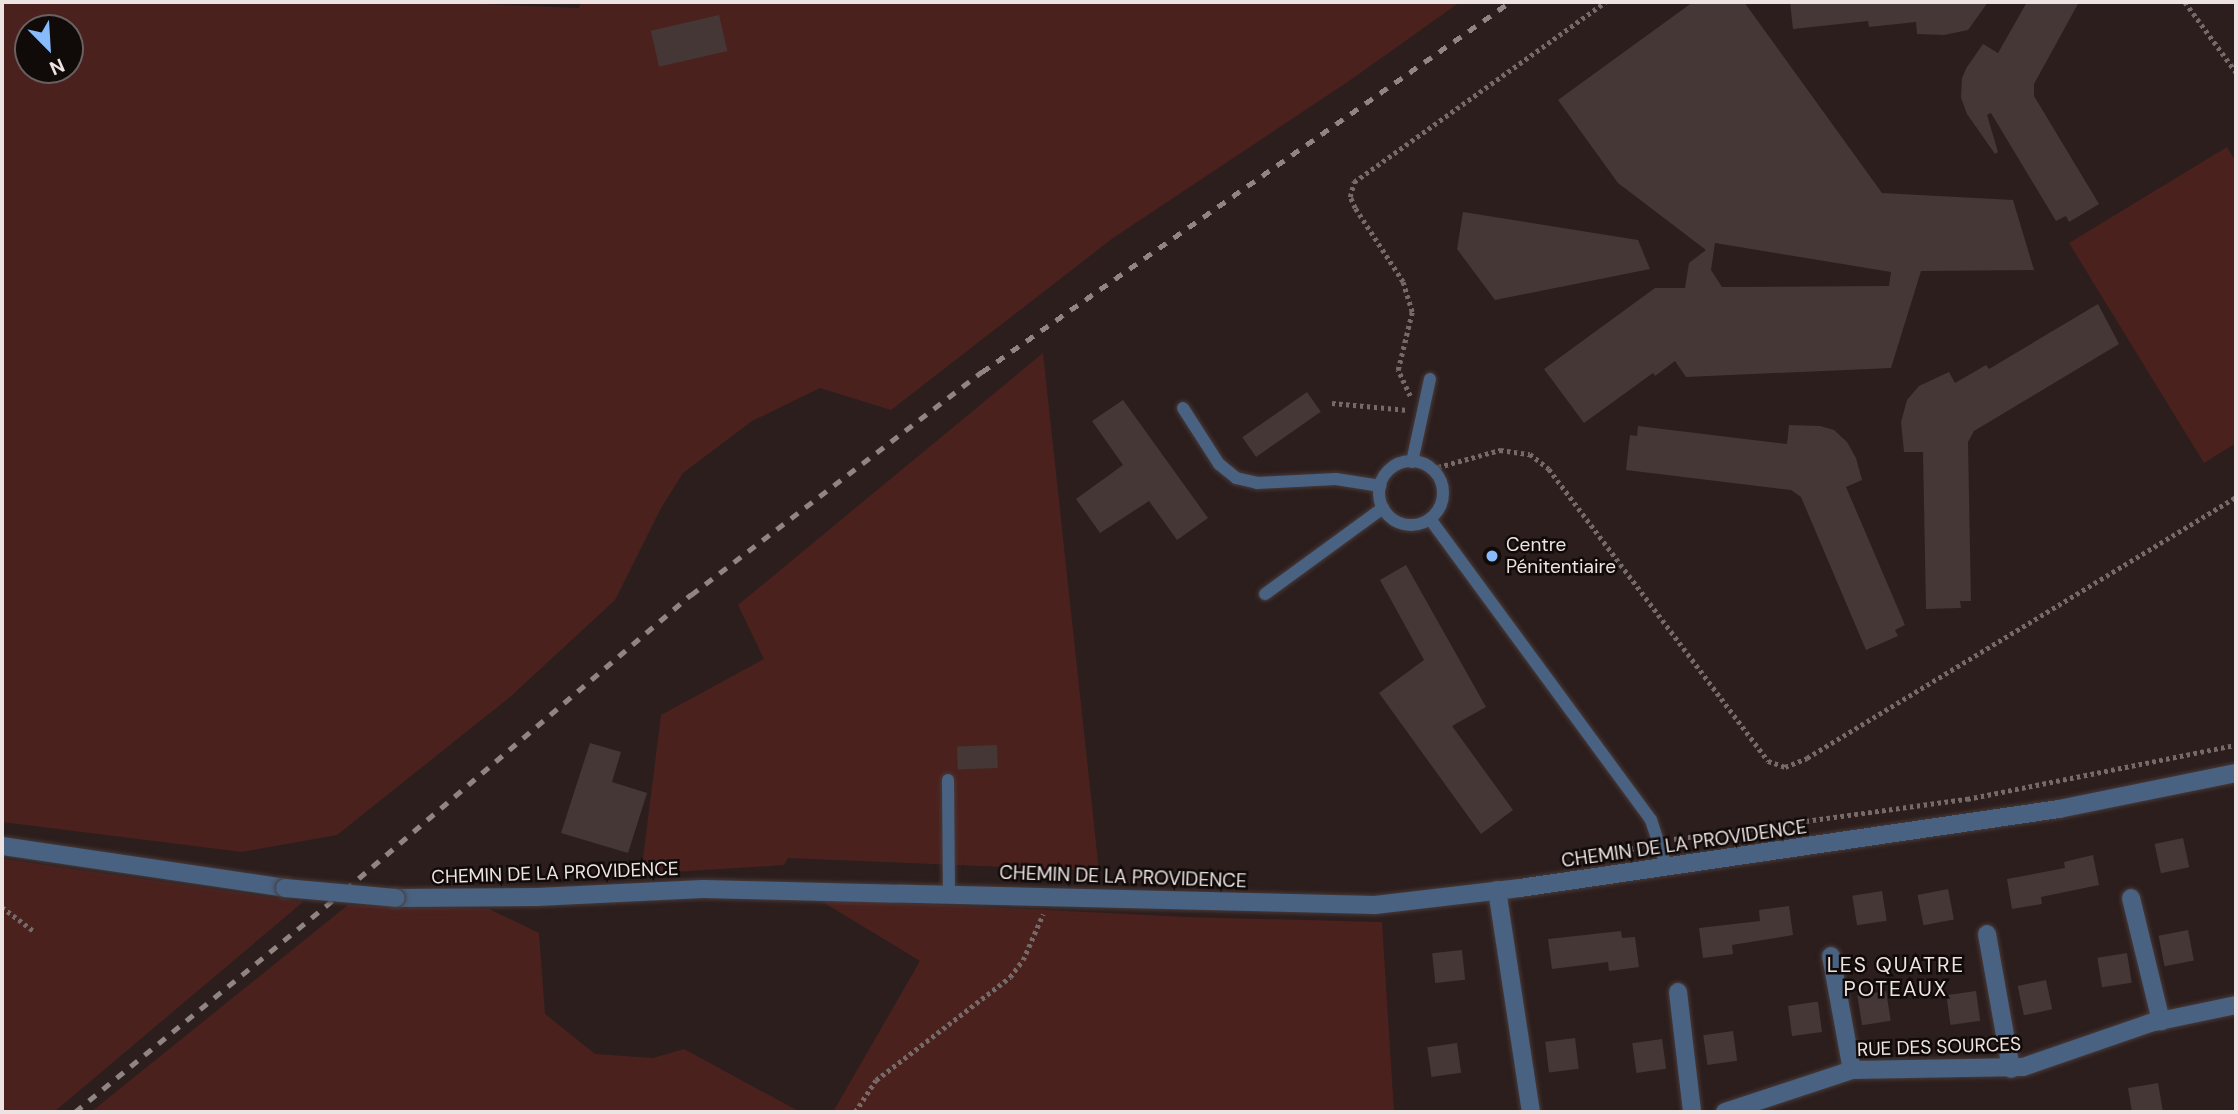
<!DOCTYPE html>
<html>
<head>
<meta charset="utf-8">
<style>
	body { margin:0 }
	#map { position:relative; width:2238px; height:1114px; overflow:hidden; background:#2c1e1d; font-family:"DM Sans",sans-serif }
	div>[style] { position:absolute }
	.green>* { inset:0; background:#4b211e }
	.building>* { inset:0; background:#453735; transform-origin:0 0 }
	.path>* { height:4.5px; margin-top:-2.25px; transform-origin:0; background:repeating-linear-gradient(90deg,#766a69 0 3.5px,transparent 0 7px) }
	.roads { filter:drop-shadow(0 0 2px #473a39) drop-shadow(0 0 2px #473a39) }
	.lane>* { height:12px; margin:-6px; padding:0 6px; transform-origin:6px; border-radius:6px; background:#496281 }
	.lane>.ring { margin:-6px; padding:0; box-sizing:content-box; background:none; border:12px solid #496281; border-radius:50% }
	.street>* { height:18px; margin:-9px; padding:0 9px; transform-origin:9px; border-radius:9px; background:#496281 }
	.rail>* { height:5px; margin-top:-2.5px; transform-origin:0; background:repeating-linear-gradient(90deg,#918584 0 9px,transparent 0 18px) }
	.bridges { filter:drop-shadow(0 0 2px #473a39) drop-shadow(0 0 2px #473a39) }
	.street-bridge>* { height:18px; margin:-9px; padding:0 9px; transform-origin:9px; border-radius:9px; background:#496281 }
	.dots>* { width:19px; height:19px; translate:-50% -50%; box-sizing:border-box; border:4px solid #100a09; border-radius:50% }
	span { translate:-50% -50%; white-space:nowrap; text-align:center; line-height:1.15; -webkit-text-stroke:5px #100a09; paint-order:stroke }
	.poi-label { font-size:19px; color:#ede3e2 }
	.left { translate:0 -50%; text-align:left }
	.street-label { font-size:19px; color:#ede3e2 }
	.neighbourhood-label { font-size:21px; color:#ede3e2; letter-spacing:2px }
	.frame { position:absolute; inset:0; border:4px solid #ede3e2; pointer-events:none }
	.north { position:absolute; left:14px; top:14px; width:70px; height:70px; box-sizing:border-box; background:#100a09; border:2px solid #686160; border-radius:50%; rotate:156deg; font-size:19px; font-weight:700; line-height:28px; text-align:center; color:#ede3e2 }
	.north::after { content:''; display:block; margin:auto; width:24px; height:32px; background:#87bbfb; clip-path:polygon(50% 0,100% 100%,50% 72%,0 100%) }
</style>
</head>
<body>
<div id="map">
	<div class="green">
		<div style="clip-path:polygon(evenodd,2px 2px,429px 2px,579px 8px,581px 2px,1460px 2px,1349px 81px,1113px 238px,891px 410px,820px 388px,752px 421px,683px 473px,661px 508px,615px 600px,510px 697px,337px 835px,242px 852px,2px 822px,2px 2px,28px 28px,70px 28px,70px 70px,28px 70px,28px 28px)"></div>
		<div style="clip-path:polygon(2227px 147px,2236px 162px,2236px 443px,2204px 463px,2069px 243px)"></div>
		<div style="clip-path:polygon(1043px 353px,1099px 871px,788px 858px,784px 865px,641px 874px,661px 715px,764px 659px,738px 605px)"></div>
		<div style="clip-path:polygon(2px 858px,4px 859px,303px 902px,54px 1112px,2px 1112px)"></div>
		<div style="clip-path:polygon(818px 899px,1189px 917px,1382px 922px,1394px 1112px,833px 1112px,920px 961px)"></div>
		<div style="clip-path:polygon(348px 905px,489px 909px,539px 933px,545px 1014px,595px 1054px,653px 1058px,684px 1049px,800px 1112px,91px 1112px)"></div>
	</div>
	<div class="building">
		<div style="clip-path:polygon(evenodd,1693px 2px,1744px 2px,1882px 193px,2013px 200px,2034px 270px,1921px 271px,1891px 368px,1686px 377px,1675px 361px,1655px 376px,1653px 373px,1584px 423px,1544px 369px,1655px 288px,1685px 288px,1689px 263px,1706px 250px,1618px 183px,1558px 100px,1693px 2px,1715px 243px,1891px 272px,1889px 286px,1722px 287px,1711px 270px,1715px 243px)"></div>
		<div style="clip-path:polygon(1790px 2px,1988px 2px,1968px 30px,1944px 35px,1917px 34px,1916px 22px,1869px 27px,1868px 21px,1793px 29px)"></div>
		<div style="clip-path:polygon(2027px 2px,2079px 2px,2034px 84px,2034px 96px,2099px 204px,2069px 222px,2066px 216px,2056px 221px,1991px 113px,1987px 115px,1998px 152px,1995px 154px,1967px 114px,1961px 98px,1962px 78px,1967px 67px,1983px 44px,1998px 53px)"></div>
		<div style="left:719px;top:15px;width:37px;height:70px;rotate:77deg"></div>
		<div style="clip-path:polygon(1463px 212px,1638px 240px,1650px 269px,1495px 300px,1457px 249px)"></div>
		<div style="clip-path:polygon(2098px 304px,2119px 344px,1974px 431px,1968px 442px,1971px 601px,1960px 601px,1961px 608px,1926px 609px,1923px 452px,1904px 452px,1901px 422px,1907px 400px,1919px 386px,1949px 372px,1955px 383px,1986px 365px,1989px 369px)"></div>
		<div style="left:1307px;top:392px;width:24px;height:79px;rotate:55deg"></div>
		<div style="clip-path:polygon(1123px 400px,1208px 518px,1177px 540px,1149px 501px,1100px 533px,1076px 499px,1123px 465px,1092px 421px)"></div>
		<div style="clip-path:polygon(1789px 425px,1820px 426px,1834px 430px,1847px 442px,1856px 458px,1862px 480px,1846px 487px,1905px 625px,1895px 630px,1898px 636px,1866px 650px,1801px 497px,1791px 490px,1626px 470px,1630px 435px,1637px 436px,1638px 426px,1787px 444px)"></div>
		<div style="clip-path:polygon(1406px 565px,1486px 707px,1452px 726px,1513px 810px,1481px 834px,1379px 693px,1424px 660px,1380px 580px)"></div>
		<div style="clip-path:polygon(590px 743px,621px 752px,612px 782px,647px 793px,628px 853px,561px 833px)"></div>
		<div style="left:997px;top:745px;width:23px;height:40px;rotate:88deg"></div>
		<div style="left:2183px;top:838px;width:30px;height:29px;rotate:78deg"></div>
		<div style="clip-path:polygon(2093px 855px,2099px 885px,2041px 897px,2042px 904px,2012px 909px,2007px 879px,2065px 868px,2064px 862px)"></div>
		<div style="left:1948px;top:889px;width:31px;height:31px;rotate:79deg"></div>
		<div style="left:1882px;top:891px;width:30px;height:30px;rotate:81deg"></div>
		<div style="clip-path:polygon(1789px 906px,1793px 935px,1732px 945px,1733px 954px,1703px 958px,1699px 928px,1760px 921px,1759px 910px)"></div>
		<div style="left:2188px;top:930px;width:31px;height:30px;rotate:79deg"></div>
		<div style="clip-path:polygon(1621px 931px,1622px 938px,1635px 937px,1639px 967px,1609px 971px,1608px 962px,1552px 969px,1548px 939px)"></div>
		<div style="left:1462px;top:950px;width:30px;height:30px;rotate:84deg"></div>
		<div style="left:2127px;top:953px;width:30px;height:30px;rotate:81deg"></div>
		<div style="left:2046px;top:980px;width:30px;height:29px;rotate:78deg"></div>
		<div style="left:1886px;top:991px;width:30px;height:29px;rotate:81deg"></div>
		<div style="left:1976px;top:991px;width:30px;height:30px;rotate:82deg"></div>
		<div style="clip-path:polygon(1814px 1002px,1818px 1002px,1822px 1032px,1792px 1036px,1788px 1006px)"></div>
		<div style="left:1733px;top:1031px;width:30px;height:30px;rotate:82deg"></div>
		<div style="left:1575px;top:1038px;width:31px;height:30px;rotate:83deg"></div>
		<div style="left:1662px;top:1039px;width:30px;height:30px;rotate:82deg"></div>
		<div style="left:1457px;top:1043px;width:30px;height:30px;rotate:82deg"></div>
		<div style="clip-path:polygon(2158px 1083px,2163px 1112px,2132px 1112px,2128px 1088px)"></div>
	</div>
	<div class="path">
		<div style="left:2185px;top:2px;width:87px;rotate:53.9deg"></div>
		<div style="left:1410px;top:396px;width:29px;rotate:-115deg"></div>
		<div style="left:1398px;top:370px;width:60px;rotate:-76.4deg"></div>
		<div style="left:1412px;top:312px;width:31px;rotate:-107deg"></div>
		<div style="left:1403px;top:282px;width:88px;rotate:-123deg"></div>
		<div style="left:1355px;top:208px;width:12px;rotate:-114deg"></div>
		<div style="left:1350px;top:197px;width:16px;rotate:-75deg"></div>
		<div style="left:1354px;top:182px;width:309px;rotate:-35.6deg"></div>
		<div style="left:1332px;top:403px;width:76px;rotate:5.3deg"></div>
		<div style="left:1431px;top:469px;width:72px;rotate:-15.4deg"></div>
		<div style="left:1500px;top:450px;width:30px;rotate:8deg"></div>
		<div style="left:1530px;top:454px;width:24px;rotate:38deg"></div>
		<div style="left:1549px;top:469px;width:365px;rotate:53.1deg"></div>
		<div style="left:1768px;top:761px;width:18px;rotate:19deg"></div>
		<div style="left:1785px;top:767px;width:24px;rotate:-22deg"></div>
		<div style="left:1807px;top:758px;width:502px;rotate:-31.32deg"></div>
		<div style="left:1674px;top:839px;width:296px;rotate:-7.8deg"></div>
		<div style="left:1967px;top:799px;width:274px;rotate:-11.4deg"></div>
		<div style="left:1623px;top:851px;width:23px;rotate:-15deg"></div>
		<div style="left:2px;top:907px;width:39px;rotate:37deg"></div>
		<div style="left:855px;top:1112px;width:38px;rotate:-57deg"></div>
		<div style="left:876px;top:1080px;width:169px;rotate:-37.5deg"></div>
		<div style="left:1010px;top:977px;width:21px;rotate:-53deg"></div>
		<div style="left:1023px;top:960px;width:50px;rotate:-66.5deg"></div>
	</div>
	<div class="roads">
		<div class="lane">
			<div style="left:1183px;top:408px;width:67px;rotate:57.3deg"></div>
			<div style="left:1219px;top:464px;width:22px;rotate:39deg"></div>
			<div style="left:1236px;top:478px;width:22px;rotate:13deg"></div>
			<div style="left:1257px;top:483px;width:79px;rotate:-2.9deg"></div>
			<div style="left:1336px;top:479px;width:45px;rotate:9deg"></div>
			<div class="ring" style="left:1379px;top:461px;width:52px;height:52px"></div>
			<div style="left:1412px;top:462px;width:85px;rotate:-77.8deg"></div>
			<div style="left:1430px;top:519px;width:373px;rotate:53.7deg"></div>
			<div style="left:1651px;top:820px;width:51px;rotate:71.6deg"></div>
			<div style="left:1265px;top:594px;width:146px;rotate:-36.1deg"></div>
			<div style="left:948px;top:780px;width:113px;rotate:89.5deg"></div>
		</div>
		<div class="street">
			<div style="left:2px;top:846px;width:286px;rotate:8.4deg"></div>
			<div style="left:1497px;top:890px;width:225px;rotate:81.3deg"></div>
			<div style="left:396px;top:898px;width:141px;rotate:-0.4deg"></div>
			<div style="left:537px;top:897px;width:166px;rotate:-2.8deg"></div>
			<div style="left:703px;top:889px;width:672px;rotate:1.36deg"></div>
			<div style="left:1375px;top:905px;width:146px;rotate:-6.7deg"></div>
			<div style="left:1520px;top:888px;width:545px;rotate:-8.34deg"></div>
			<div style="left:2059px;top:809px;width:181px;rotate:-11.5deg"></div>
			<div style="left:2131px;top:898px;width:127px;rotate:76.3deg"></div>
			<div style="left:1987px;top:934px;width:137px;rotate:79.9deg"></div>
			<div style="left:1831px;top:956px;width:116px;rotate:79.6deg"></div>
			<div style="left:1678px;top:992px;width:121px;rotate:83.3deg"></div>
			<div style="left:1725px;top:1112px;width:134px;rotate:-18.3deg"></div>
			<div style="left:1852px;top:1070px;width:171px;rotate:-1deg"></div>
			<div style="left:2023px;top:1067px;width:134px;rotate:-19.1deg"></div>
			<div style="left:2150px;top:1023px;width:88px;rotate:-11.8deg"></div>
		</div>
	</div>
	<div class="rail">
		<div style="left:75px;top:1112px;width:350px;rotate:-39.4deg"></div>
		<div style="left:345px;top:890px;width:455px;rotate:-40.5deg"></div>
		<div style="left:691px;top:595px;width:367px;rotate:-37.5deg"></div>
		<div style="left:982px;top:372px;width:645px;rotate:-35.02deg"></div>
	</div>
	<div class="bridges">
		<div class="street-bridge">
			<div style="left:285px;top:888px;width:111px;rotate:5.1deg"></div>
		</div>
	</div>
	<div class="dots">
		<div style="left:1492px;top:556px;background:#87bbfb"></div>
	</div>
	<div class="poi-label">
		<span class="left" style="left:1506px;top:556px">Centre<br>Pénitentiaire</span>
	</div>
	<div class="street-label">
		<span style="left:1684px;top:844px;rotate:-8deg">CHEMIN DE LA PROVIDENCE</span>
		<span style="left:555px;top:873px;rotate:-2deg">CHEMIN DE LA PROVIDENCE</span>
		<span style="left:1123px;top:877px;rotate:2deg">CHEMIN DE LA PROVIDENCE</span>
		<span style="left:1939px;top:1047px;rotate:-2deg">RUE DES SOURCES</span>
	</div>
	<div class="neighbourhood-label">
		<span style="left:1896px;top:977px">LES QUATRE<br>POTEAUX</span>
	</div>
	<div class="frame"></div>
	<div class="north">N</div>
</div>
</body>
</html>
